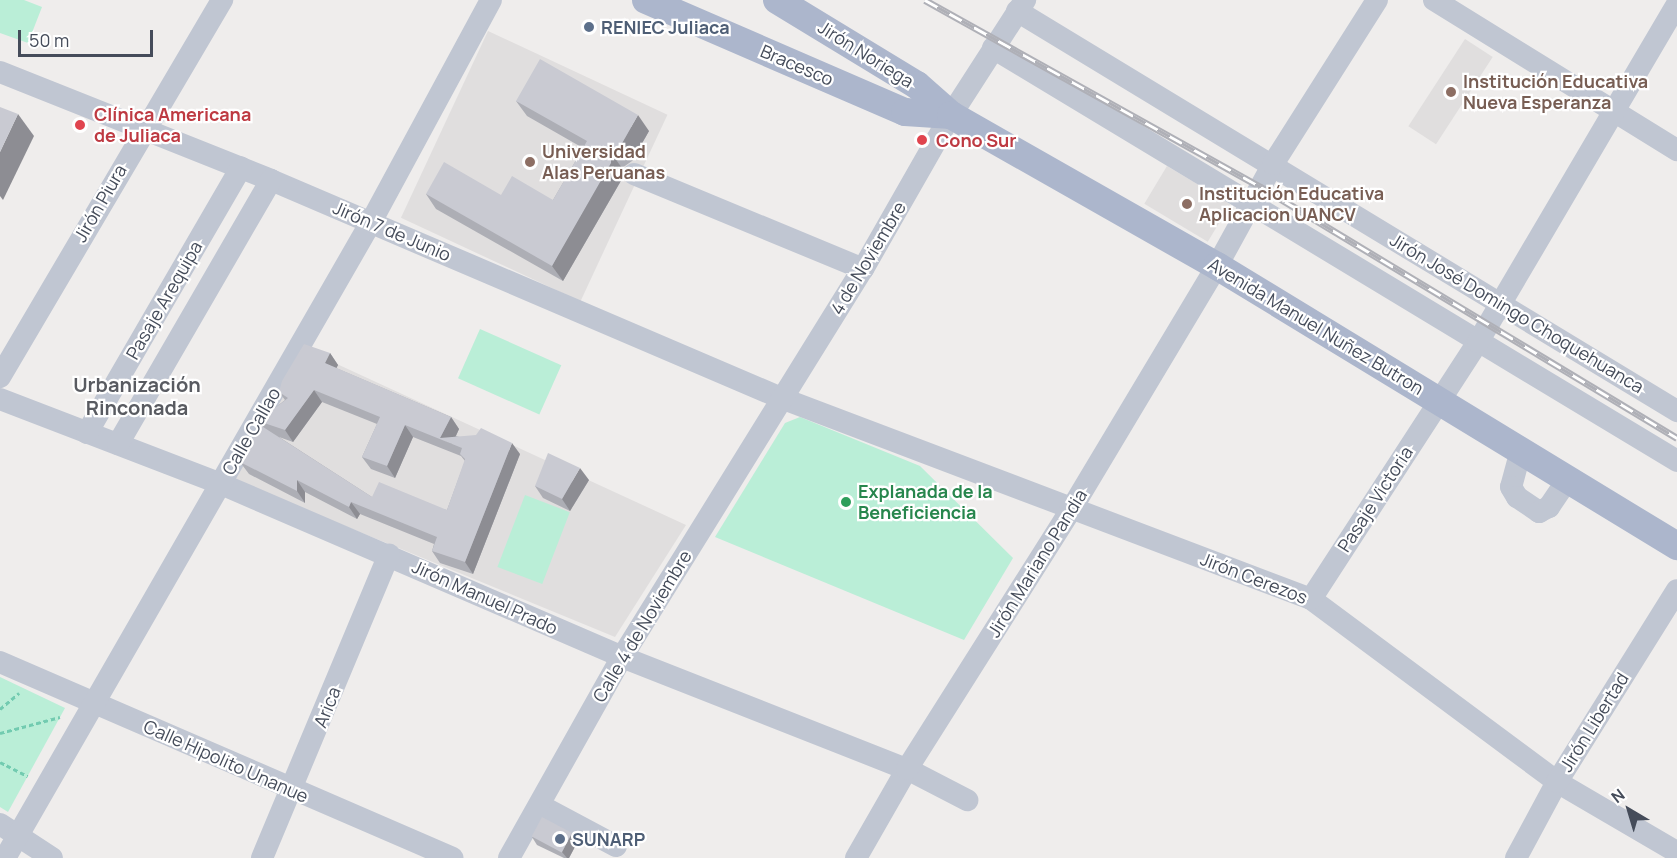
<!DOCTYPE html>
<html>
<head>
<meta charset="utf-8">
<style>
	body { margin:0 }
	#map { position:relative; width:1677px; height:858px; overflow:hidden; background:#efedec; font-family:Manrope,sans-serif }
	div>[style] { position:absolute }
	.education>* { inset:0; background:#e0dede; transform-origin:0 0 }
	.green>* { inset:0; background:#baeed7; transform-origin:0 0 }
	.path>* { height:3px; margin-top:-1.5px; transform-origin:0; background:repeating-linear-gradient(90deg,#72cbb0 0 4.5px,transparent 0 7.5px) }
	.minor>* { height:22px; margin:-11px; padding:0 11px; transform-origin:11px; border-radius:11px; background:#c0c6d2 }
	.major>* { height:28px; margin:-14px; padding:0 14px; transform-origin:14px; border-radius:14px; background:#acb6cc }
	.rail>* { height:7px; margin-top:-3.5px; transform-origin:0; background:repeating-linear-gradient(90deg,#fff 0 14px,#afb0b7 0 28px); box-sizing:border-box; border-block:2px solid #afb0b7 }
	.wall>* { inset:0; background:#adaeb5 }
	.shaded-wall>* { inset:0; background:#8d8d93 }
	.building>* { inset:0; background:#c9cad2; transform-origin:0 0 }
	.dots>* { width:16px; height:16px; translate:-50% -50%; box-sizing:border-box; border:3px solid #fff; border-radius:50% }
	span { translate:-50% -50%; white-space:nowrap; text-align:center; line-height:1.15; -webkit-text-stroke:4.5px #fff; paint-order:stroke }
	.service-label { font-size:18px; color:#4e5e75; font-weight:700 }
	.left { translate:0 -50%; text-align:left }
	.street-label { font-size:18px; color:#454c5a }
	.education-label { font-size:18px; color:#785e54; font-weight:700 }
	.health-label { font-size:18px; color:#be3a42; font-weight:700 }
	.leisure-label { font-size:18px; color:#27864d; font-weight:700 }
	.neighbourhood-label { font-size:20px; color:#595b61; font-weight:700 }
	.north { position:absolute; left:1599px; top:780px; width:60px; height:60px; -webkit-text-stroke:4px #fff; paint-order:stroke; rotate:322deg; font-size:16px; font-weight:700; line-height:24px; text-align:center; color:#454c5a }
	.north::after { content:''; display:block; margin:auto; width:21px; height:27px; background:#454c5a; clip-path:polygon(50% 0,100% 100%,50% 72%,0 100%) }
	.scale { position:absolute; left:18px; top:30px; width:135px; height:27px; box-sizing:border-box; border:3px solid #454c5a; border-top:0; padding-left:8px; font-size:18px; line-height:21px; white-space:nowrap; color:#454c5a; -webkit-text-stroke:4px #fff; paint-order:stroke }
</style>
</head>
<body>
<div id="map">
	<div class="education">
		<div style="left:488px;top:31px;width:198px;height:206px;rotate:25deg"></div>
		<div style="left:1465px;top:39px;width:33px;height:104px;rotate:33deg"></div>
		<div style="left:1167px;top:166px;width:74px;height:44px;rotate:31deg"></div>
		<div style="clip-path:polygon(300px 347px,686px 525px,615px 637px,233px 480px)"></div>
	</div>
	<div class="green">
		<div style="clip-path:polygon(0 0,24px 0,42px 7px,28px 43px,0 33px)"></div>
		<div style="left:480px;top:329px;width:89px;height:54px;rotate:24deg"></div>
		<div style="clip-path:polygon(800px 417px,920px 466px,1013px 558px,964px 640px,715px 537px,785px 423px)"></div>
		<div style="left:525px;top:495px;width:48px;height:77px;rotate:21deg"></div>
		<div style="clip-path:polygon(0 677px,65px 708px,8px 812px,0 807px)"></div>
	</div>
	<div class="path">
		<div style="left:0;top:709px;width:25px;rotate:-40deg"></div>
		<div style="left:0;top:733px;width:62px;rotate:-14.9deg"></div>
		<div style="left:0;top:762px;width:31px;rotate:27deg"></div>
	</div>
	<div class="minor">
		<div style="left:1434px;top:0;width:286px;rotate:31.7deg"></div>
		<div style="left:1017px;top:11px;width:772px;rotate:31.22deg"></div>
		<div style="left:993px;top:48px;width:799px;rotate:31.12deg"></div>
		<div style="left:0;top:72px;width:292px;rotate:21.7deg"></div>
		<div style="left:271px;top:180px;width:555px;rotate:23.14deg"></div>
		<div style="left:781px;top:398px;width:567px;rotate:20.77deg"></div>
		<div style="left:1311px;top:599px;width:307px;rotate:36.6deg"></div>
		<div style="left:1557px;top:782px;width:139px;rotate:30.3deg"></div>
		<div style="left:634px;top:174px;width:248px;rotate:22.5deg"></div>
		<div style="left:0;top:377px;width:438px;rotate:-59.5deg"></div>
		<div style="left:0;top:399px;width:237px;rotate:21deg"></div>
		<div style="left:221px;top:484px;width:437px;rotate:23.3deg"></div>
		<div style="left:622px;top:657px;width:306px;rotate:21.5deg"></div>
		<div style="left:907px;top:769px;width:68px;rotate:27.3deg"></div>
		<div style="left:87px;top:433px;width:307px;rotate:-59.9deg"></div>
		<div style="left:118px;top:444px;width:305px;rotate:-59.9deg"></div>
		<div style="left:1521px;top:450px;width:38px;rotate:105deg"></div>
		<div style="left:1511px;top:487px;width:12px;rotate:59deg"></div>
		<div style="left:1517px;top:497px;width:27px;rotate:34deg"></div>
		<div style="left:1539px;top:512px;width:11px;rotate:-27deg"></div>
		<div style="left:1549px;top:507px;width:34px;rotate:-56deg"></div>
		<div style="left:1311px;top:599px;width:306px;rotate:-57deg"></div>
		<div style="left:1478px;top:342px;width:392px;rotate:-59.5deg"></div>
		<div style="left:0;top:662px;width:493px;rotate:23.4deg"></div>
		<div style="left:541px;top:806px;width:85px;rotate:28.1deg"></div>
		<div style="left:0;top:824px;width:62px;rotate:33.2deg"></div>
		<div style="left:5px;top:858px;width:734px;rotate:-60.08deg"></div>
		<div style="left:371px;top:222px;width:252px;rotate:-61.6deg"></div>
		<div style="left:262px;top:858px;width:329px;rotate:-67.3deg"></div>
		<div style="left:509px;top:858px;width:231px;rotate:-60.7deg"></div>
		<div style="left:622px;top:657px;width:457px;rotate:-58.2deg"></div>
		<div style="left:863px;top:269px;width:177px;rotate:-60.3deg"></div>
		<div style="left:951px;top:115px;width:137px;rotate:-57.2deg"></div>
		<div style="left:856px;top:858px;width:103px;rotate:-60.2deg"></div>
		<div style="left:907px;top:769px;width:309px;rotate:-57.7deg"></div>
		<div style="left:1072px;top:508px;width:282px;rotate:-59.1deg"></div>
		<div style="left:1217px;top:266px;width:116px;rotate:-61.2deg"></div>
		<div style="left:1273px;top:164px;width:194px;rotate:-57.6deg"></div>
		<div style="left:1516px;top:858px;width:86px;rotate:-61.7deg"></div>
		<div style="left:1557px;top:782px;width:226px;rotate:-58deg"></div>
	</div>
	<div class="major">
		<div style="left:646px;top:0;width:282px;rotate:23.4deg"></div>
		<div style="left:905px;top:112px;width:46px;rotate:3.7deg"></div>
		<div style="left:777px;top:0;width:164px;rotate:31.3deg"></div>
		<div style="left:917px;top:85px;width:45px;rotate:41.4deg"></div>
		<div style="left:951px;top:115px;width:306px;rotate:29.6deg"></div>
		<div style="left:1217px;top:266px;width:539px;rotate:31.33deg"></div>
	</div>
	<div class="rail">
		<div style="left:925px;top:0;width:385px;rotate:29.1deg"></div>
		<div style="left:1261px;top:187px;width:486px;rotate:31.1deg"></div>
	</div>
	<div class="wall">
		<div style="clip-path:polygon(516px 101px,649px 131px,632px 161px,622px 168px,622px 179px,563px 281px,436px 209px,426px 194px,501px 195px,553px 200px,583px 148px,527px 116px)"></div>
		<div style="clip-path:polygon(evenodd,330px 353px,338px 365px,336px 368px,451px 417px,459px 429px,456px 436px,520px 454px,473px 574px,440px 563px,432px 551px,434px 544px,360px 514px,357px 519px,305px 492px,305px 503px,249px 474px,240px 462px,262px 426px,258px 421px,285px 400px,279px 392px,330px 353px,322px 402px,377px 424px,362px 457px,371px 469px,395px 478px,413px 437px,461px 456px,465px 461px,447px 510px,372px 497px,279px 437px,293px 442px,322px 402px)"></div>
		<div style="clip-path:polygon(589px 480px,570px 511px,543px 498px,535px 486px)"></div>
		<div style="clip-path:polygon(572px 833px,578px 841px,569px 858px,564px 858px,537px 845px,532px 837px)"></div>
	</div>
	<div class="shaded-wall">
		<div style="clip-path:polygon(18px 114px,34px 136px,3px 200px,0 196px,0 152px)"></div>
		<div style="clip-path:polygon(638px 115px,649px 131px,632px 161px,621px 145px)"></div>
		<div style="clip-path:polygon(611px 153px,622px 168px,622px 179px,563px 281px,552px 266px)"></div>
		<div style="clip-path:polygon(330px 353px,338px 365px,333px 375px,325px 363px)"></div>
		<div style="clip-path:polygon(314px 390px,322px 402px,293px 442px,285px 430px)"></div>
		<div style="clip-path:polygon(451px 417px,459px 429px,452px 444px,440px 438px)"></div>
		<div style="clip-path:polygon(405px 425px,413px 437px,395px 478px,387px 466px)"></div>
		<div style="clip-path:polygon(512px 443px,520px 454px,473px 574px,465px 562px)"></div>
		<div style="clip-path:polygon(580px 468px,589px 480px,570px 511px,562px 499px)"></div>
		<div style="clip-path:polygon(297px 480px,305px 492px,305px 503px,297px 491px)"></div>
		<div style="clip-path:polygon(351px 502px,360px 514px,357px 519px,349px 507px)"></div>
		<div style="clip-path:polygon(572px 833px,578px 841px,569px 858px,567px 858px,562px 852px)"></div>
	</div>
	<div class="building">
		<div style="clip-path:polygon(540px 59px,638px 115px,621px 145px,611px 153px,611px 163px,552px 266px,426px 194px,444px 162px,501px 195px,512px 176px,553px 200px,587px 141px,516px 101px)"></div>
		<div style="clip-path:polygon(0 107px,18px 114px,0 152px)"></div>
		<div style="clip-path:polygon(304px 344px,330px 353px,325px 363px,451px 417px,440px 438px,476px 435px,481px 428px,512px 443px,465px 562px,432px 551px,437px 537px,351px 502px,349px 507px,297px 480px,297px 491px,240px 462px,260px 425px,372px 497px,379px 482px,447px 510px,465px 459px,460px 454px,462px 448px,405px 425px,387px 466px,362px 457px,380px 417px,314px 390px,285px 430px,258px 421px,288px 398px,279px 392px,282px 381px)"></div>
		<div style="clip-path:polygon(548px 453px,580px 468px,562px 499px,535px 486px)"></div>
		<div style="left:542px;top:817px;width:34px;height:22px;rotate:28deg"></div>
	</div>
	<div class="dots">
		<div style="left:589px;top:27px;background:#5c6f8a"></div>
		<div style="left:1451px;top:92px;background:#8d6e63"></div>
		<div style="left:80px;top:125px;background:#e0444e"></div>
		<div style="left:922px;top:140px;background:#e0444e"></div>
		<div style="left:530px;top:162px;background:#8d6e63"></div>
		<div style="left:1187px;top:204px;background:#8d6e63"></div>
		<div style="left:846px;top:502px;background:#2e9e5b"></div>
		<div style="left:560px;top:839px;background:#5c6f8a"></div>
	</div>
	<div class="service-label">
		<span class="left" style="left:601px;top:27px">RENIEC Juliaca</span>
		<span class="left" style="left:572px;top:839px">SUNARP</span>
	</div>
	<div class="street-label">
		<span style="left:866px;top:54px;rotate:32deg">Jirón Noriega</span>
		<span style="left:797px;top:65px;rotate:23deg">Bracesco</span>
		<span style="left:100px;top:203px;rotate:-60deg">Jirón Piura</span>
		<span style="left:392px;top:231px;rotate:23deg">Jirón 7 de Junio</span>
		<span style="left:868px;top:258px;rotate:-59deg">4 de Noviembre</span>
		<span style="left:164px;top:300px;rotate:-60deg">Pasaje Arequipa</span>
		<span style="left:1517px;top:313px;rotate:31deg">Jirón José Domingo Choquehuanca</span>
		<span style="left:1316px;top:326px;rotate:31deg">Avenida Manuel Nuñez Butron</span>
		<span style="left:251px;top:431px;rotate:-60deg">Calle Callao</span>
		<span style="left:1375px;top:499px;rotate:-57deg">Pasaje Victoria</span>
		<span style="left:1037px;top:563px;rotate:-58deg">Jirón Mariano Pandia</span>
		<span style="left:1254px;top:578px;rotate:21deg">Jirón Cerezos</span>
		<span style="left:485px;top:597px;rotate:24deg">Jirón Manuel Prado</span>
		<span style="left:642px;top:626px;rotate:-59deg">Calle 4 de Noviembre</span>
		<span style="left:327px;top:707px;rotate:-68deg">Arica</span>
		<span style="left:1594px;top:722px;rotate:-58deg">Jirón Libertad</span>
		<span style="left:226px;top:761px;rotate:24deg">Calle Hipolito Unanue</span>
	</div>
	<div class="education-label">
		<span class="left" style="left:1463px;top:92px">Institución Educativa<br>Nueva Esperanza</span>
		<span class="left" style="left:542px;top:162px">Universidad<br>Alas Peruanas</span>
		<span class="left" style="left:1199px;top:204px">Institución Educativa<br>Aplicacion UANCV</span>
	</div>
	<div class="health-label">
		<span class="left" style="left:94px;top:125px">Clínica Americana<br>de Juliaca</span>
		<span class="left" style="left:936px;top:140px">Cono Sur</span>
	</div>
	<div class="leisure-label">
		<span class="left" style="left:858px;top:502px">Explanada de la<br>Beneficiencia</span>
	</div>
	<div class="neighbourhood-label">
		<span style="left:137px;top:396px">Urbanización<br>Rinconada</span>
	</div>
	<div class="north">N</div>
	<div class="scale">50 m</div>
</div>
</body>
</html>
